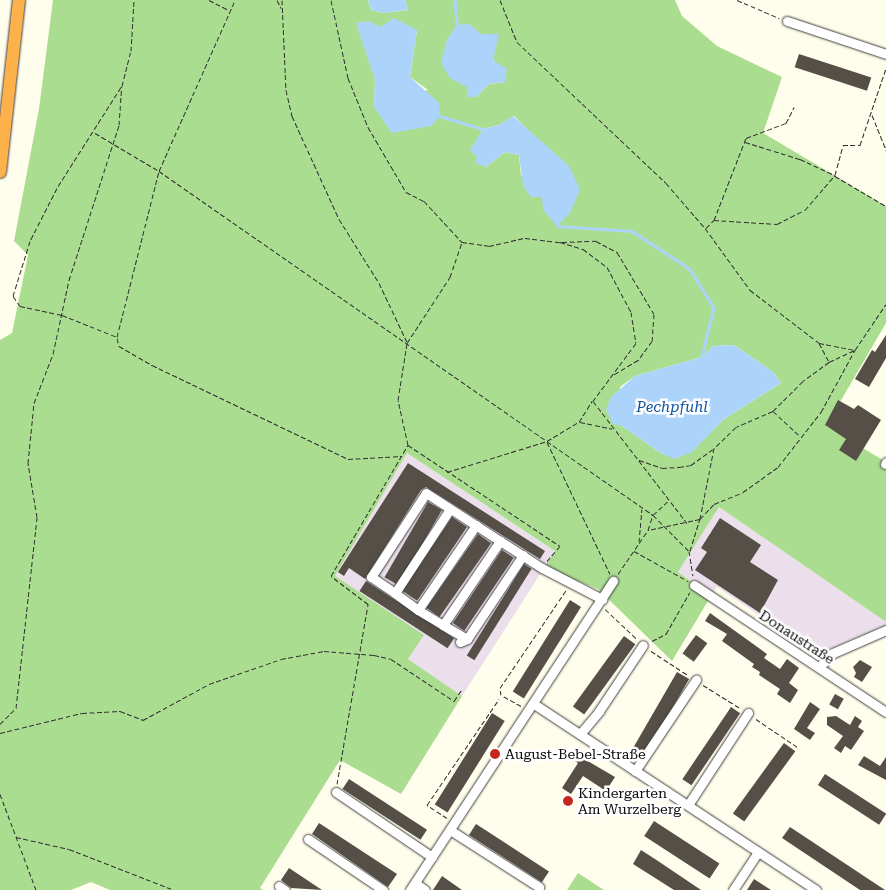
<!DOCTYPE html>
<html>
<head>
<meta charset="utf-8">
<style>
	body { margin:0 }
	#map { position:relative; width:886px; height:890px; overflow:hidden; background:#fffdeb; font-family:"Roboto Serif",serif }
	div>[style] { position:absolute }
	.industrial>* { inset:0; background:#ecdfec }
	.forest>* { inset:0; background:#abdd91 }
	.water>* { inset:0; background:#acd4fa }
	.stream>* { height:2.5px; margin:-1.25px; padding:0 1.25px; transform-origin:1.25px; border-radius:1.25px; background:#acd4fa }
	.building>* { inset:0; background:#554f48; transform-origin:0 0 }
	.path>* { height:1px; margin-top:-0.5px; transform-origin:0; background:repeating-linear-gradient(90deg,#2e2e2e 0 5px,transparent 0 7.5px) }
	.roads { filter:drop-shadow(0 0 1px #3f3f3f) drop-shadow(0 0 1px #3f3f3f) }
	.minor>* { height:9px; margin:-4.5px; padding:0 4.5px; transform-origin:4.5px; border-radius:4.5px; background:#fff }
	.highway>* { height:12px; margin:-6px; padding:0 6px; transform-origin:6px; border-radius:6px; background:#fdb14b }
	.dots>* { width:14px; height:14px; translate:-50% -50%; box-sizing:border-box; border:2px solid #fff; border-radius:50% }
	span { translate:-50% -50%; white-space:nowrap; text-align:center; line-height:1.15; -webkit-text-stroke:5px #fff; paint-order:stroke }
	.street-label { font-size:14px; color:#0c0c0c }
	.poi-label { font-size:14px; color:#0c0c0c }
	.left { translate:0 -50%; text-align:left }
	.water-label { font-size:15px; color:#0e52a5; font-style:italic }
</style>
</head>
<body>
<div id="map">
	<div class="industrial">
		<div style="clip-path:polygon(407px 453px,555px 551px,462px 696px,408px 659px,423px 635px,334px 576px)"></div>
		<div style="clip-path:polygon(719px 507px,886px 622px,886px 625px,817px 654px,717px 587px,711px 596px,678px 572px)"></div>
	</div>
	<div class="forest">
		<div style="clip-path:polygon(evenodd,53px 0,368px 0,371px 10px,384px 13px,408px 10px,405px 0,675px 0,682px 16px,717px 46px,782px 77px,763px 133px,886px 206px,886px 323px,826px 426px,886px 462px,886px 622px,719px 507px,678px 572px,711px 596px,672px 661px,598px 589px,544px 568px,555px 551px,407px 453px,335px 576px,424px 635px,408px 659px,462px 696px,401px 794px,340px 760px,260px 888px,263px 890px,110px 890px,91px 882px,71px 890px,0 890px,0 340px,12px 333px,28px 255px,14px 241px,39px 109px,53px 0,469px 24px,481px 35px,505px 82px,489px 84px,476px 97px,467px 96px,469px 24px,53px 0,417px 30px,410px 77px,428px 90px,374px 107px,375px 80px,417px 30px,53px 0,514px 116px,538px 140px,521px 176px,519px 155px,505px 152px,486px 167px,475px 154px,482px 129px,499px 125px,514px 116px,53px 0,734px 345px,773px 372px,781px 383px,724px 419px,699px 444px,662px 454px,622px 426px,620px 387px,635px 376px,702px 357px,713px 346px,734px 345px)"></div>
		<div style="clip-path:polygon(578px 873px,604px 890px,567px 890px)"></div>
	</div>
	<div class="water">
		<div style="clip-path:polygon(368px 0,405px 0,408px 10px,384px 13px,371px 10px)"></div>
		<div style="clip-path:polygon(394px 18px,417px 30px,410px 77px,439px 103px,440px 116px,431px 126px,392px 133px,374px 107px,375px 80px,356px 23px,369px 21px,380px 27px)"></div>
		<div style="clip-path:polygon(469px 24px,481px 34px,499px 34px,493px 60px,507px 69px,505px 82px,489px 84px,476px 97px,467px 97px,467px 87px,450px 78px,441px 63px,447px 40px,457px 25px)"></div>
		<div style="clip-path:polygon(513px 116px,569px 166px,580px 190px,570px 213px,557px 226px,543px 210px,542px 197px,531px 197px,523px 186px,519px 155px,505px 152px,486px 167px,475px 163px,477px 157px,470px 150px,483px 129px,499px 125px)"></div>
		<div style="clip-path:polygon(734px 345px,773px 372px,781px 383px,724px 419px,692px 452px,675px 459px,662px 454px,622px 426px,613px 424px,606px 409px,611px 397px,635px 376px,702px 357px,713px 346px)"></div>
	</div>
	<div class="stream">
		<div style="left:455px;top:0;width:25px;rotate:85deg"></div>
		<div style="left:440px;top:116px;width:45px;rotate:16.8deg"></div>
		<div style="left:557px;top:226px;width:75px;rotate:3.8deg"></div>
		<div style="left:632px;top:231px;width:69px;rotate:33.2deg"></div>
		<div style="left:690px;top:269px;width:46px;rotate:58.4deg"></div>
		<div style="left:714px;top:308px;width:50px;rotate:103.8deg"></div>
	</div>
	<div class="building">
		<div style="left:799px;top:54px;width:76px;height:14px;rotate:18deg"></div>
		<div style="clip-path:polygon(886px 335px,886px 358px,869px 387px,855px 379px,872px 350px,875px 352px)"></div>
		<div style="clip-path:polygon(838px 400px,854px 409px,858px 405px,881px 420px,856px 461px,839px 450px,846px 439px,825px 425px)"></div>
		<div style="clip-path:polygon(408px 463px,545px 551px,540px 559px,426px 487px,421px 490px,365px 579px,349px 568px,344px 576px,338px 572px)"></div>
		<div style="left:428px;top:502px;width:16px;height:87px;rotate:30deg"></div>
		<div style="left:452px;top:517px;width:18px;height:89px;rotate:34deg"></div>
		<div style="clip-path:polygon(720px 518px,761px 545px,750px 562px,778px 580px,760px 613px,695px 570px,707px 552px,701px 548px)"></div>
		<div style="left:478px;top:534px;width:16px;height:90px;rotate:35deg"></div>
		<div style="left:502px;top:550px;width:14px;height:88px;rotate:34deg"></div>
		<div style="left:524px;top:564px;width:9px;height:108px;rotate:32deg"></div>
		<div style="left:366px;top:581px;width:105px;height:12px;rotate:33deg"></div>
		<div style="left:570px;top:600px;width:13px;height:108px;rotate:32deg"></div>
		<div style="clip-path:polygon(710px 613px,767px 654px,764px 658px,780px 669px,787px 659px,799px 668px,789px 683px,798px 690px,790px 703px,777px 694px,780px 689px,759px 675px,760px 672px,752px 667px,754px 664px,722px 641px,727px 634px,705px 621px)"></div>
		<div style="left:696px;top:635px;width:14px;height:23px;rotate:36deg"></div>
		<div style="left:624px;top:636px;width:14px;height:87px;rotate:36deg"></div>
		<div style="clip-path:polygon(860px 660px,872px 667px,862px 682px,854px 677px,856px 673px,853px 667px)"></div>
		<div style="left:677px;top:672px;width:14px;height:87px;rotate:30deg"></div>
		<div style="left:835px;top:694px;width:10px;height:12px;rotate:29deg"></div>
		<div style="clip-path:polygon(810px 702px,820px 709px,807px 728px,815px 733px,810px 740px,794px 729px)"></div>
		<div style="left:731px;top:707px;width:11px;height:87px;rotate:34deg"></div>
		<div style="left:492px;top:713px;width:15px;height:108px;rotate:32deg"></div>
		<div style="clip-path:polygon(836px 716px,850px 725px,855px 716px,862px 721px,858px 727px,864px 731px,851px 750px,845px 746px,841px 753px,834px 748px,843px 736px,827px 725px,827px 717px)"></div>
		<div style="left:784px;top:743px;width:14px;height:87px;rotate:36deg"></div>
		<div style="clip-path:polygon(574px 753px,615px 777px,606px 791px,583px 776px,571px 794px,562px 788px,578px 763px,570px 758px)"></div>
		<div style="clip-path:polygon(864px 756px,880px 766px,886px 757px,886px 780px,858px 765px)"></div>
		<div style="left:825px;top:774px;width:73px;height:13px;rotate:33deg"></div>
		<div style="left:349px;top:779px;width:93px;height:12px;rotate:33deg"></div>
		<div style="left:654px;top:821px;width:78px;height:18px;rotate:33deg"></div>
		<div style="clip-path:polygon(319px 823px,397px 874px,388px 887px,312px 834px)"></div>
		<div style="left:476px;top:824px;width:87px;height:13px;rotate:33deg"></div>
		<div style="clip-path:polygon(790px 827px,885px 890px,860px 890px,782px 838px)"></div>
		<div style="clip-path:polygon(641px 850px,658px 861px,701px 890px,674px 890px,633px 864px)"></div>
		<div style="clip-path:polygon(289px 868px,322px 890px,291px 888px,281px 880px)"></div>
		<div style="clip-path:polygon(442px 876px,462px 890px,433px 890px)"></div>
		<div style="clip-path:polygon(754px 879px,771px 890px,747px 890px)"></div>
	</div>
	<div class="path">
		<div style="left:209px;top:0;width:22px;rotate:27deg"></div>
		<div style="left:277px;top:0;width:9px;rotate:63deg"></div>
		<div style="left:282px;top:0;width:90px;rotate:87.5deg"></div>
		<div style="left:286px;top:90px;width:27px;rotate:77deg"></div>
		<div style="left:292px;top:116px;width:113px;rotate:65.5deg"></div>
		<div style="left:339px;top:219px;width:75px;rotate:58deg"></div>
		<div style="left:379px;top:283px;width:65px;rotate:64.6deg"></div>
		<div style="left:331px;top:0;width:80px;rotate:77.7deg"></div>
		<div style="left:348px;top:78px;width:53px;rotate:67.8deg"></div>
		<div style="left:368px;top:127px;width:75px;rotate:59.7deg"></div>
		<div style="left:406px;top:192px;width:20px;rotate:27deg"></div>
		<div style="left:424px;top:201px;width:56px;rotate:47.2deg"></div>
		<div style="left:462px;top:242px;width:27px;rotate:8deg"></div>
		<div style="left:489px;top:246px;width:37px;rotate:-13deg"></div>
		<div style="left:525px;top:238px;width:35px;rotate:7deg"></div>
		<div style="left:560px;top:242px;width:24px;rotate:17deg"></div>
		<div style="left:583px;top:249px;width:30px;rotate:37deg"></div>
		<div style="left:607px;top:267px;width:51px;rotate:61.9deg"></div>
		<div style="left:631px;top:312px;width:31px;rotate:81deg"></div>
		<div style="left:636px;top:343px;width:72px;rotate:126.6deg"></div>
		<div style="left:593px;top:401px;width:154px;rotate:52.4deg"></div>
		<div style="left:500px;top:0;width:45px;rotate:68deg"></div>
		<div style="left:517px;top:42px;width:205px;rotate:43.4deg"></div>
		<div style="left:666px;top:183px;width:60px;rotate:49.1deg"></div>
		<div style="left:705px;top:228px;width:77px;rotate:54deg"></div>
		<div style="left:750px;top:290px;width:87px;rotate:37.5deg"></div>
		<div style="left:819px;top:343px;width:21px;rotate:62deg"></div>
		<div style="left:829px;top:362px;width:32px;rotate:144deg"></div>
		<div style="left:803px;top:381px;width:42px;rotate:135deg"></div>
		<div style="left:773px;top:411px;width:40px;rotate:156.6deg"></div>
		<div style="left:736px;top:427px;width:30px;rotate:136deg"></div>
		<div style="left:714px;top:448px;width:72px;rotate:101.2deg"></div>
		<div style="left:700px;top:519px;width:53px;rotate:168.1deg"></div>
		<div style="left:737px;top:0;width:46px;rotate:23.2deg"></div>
		<div style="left:121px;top:87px;width:120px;rotate:122.4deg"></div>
		<div style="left:57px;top:188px;width:59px;rotate:117deg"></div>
		<div style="left:30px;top:241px;width:58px;rotate:107.2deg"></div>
		<div style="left:13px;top:296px;width:12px;rotate:55deg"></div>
		<div style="left:20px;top:306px;width:43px;rotate:12.1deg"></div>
		<div style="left:62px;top:315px;width:59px;rotate:21.8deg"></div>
		<div style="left:117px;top:337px;width:171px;rotate:-75.8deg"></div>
		<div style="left:159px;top:171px;width:187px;rotate:-66deg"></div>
		<div style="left:872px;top:115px;width:38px;rotate:68deg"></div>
		<div style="left:95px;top:133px;width:74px;rotate:30.7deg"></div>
		<div style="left:159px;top:171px;width:602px;rotate:34.85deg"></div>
		<div style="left:653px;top:515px;width:51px;rotate:45deg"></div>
		<div style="left:689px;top:551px;width:25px;rotate:81deg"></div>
		<div style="left:745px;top:142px;width:58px;rotate:17.2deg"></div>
		<div style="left:800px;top:159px;width:38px;rotate:25deg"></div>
		<div style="left:835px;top:176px;width:59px;rotate:30.5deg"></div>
		<div style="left:714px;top:220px;width:63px;rotate:3.6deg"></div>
		<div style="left:777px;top:224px;width:31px;rotate:-27deg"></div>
		<div style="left:805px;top:210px;width:46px;rotate:-49.4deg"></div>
		<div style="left:835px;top:175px;width:31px;rotate:-75deg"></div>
		<div style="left:843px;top:145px;width:17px"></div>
		<div style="left:860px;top:145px;width:81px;rotate:-71.3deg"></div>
		<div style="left:706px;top:228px;width:11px;rotate:-45deg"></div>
		<div style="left:714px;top:220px;width:88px;rotate:-68.7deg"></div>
		<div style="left:746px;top:138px;width:43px;rotate:-20.6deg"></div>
		<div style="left:786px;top:123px;width:18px;rotate:-63deg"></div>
		<div style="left:562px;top:242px;width:34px;rotate:-2deg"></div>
		<div style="left:596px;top:241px;width:24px;rotate:28deg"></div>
		<div style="left:617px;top:252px;width:72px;rotate:59.2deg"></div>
		<div style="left:654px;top:314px;width:27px;rotate:94deg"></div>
		<div style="left:652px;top:341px;width:24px;rotate:126deg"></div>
		<div style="left:638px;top:360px;width:29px;rotate:149deg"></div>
		<div style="left:117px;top:338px;width:8px;rotate:76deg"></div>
		<div style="left:119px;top:346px;width:38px;rotate:30deg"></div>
		<div style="left:152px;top:365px;width:217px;rotate:25.6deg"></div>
		<div style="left:348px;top:459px;width:54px;rotate:-3.2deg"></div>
		<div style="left:819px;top:343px;width:36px;rotate:11deg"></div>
		<div style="left:829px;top:362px;width:29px;rotate:-25deg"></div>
		<div style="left:773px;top:411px;width:35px;rotate:43deg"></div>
		<div style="left:580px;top:422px;width:33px;rotate:12deg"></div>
		<div style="left:547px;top:442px;width:146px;rotate:64.5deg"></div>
		<div style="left:408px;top:445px;width:46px;rotate:-102.5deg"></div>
		<div style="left:398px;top:400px;width:58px;rotate:-81deg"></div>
		<div style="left:407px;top:343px;width:79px;rotate:-56.9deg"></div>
		<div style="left:450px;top:277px;width:36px;rotate:-71deg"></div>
		<div style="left:639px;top:460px;width:24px;rotate:19deg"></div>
		<div style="left:662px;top:468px;width:17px;rotate:-3deg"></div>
		<div style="left:679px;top:467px;width:12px;rotate:-9deg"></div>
		<div style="left:691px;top:465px;width:27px;rotate:-36deg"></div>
		<div style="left:447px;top:472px;width:105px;rotate:-17.2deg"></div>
		<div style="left:547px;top:441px;width:37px;rotate:-31deg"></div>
		<div style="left:579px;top:422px;width:25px;rotate:-58deg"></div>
		<div style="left:639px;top:542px;width:33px;rotate:-85deg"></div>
		<div style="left:634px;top:551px;width:62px;rotate:29.1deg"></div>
		<div style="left:690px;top:551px;width:34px;rotate:-73deg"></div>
		<div style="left:700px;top:519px;width:21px;rotate:-47deg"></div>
		<div style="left:714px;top:504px;width:31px;rotate:-22deg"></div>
		<div style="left:743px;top:492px;width:43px;rotate:-35.5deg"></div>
		<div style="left:778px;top:467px;width:70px;rotate:-52deg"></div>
		<div style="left:821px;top:412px;width:71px;rotate:-61.3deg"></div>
		<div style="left:855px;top:350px;width:55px;rotate:-56deg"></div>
		<div style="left:618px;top:574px;width:53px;rotate:-55.7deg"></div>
		<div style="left:648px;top:530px;width:16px;rotate:-72deg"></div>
		<div style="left:653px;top:515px;width:22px;rotate:-43deg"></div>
		<div style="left:605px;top:609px;width:44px;rotate:43.2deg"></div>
		<div style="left:652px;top:641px;width:16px;rotate:-27deg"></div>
		<div style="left:666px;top:634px;width:48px;rotate:-60.3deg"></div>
		<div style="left:651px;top:651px;width:44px;rotate:33deg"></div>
		<div style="left:703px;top:685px;width:44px;rotate:31.9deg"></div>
		<div style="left:521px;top:706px;width:23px;rotate:-151deg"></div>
		<div style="left:501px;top:695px;width:7px;rotate:-98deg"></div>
		<div style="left:500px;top:688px;width:118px;rotate:-56deg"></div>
		<div style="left:756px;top:719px;width:52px;rotate:34deg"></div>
		<div style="left:0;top:724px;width:23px;rotate:-45deg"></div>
		<div style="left:16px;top:708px;width:192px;rotate:-83.7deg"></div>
		<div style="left:37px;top:517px;width:55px;rotate:-99.5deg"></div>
		<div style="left:28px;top:463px;width:60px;rotate:-84.3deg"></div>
		<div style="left:34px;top:403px;width:53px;rotate:-68.8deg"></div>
		<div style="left:53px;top:354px;width:76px;rotate:-77.8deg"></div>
		<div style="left:69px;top:280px;width:163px;rotate:-72.1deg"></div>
		<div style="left:119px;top:125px;width:39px;rotate:-86deg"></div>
		<div style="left:122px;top:86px;width:36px;rotate:-76deg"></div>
		<div style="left:131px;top:51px;width:51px;rotate:-86.6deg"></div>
		<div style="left:0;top:733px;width:84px;rotate:-13.7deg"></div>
		<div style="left:82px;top:713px;width:38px;rotate:-3deg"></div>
		<div style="left:120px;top:711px;width:25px;rotate:21deg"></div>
		<div style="left:143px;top:720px;width:75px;rotate:-28.6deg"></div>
		<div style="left:209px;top:684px;width:76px;rotate:-19.1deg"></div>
		<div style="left:281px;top:659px;width:44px;rotate:-10.5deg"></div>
		<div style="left:324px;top:651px;width:50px;rotate:4.6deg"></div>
		<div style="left:374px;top:655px;width:17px;rotate:13deg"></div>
		<div style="left:391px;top:659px;width:76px;rotate:33.7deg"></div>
		<div style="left:454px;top:701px;width:14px;rotate:-56deg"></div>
		<div style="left:337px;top:784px;width:183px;rotate:-80.2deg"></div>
		<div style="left:368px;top:604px;width:46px;rotate:-142.9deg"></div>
		<div style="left:331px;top:576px;width:152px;rotate:-59.6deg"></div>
		<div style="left:408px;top:445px;width:182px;rotate:33.6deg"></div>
		<div style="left:560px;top:546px;width:20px;rotate:131deg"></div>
		<div style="left:0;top:794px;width:103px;rotate:69.4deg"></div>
		<div style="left:447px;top:818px;width:24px;rotate:-147deg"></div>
		<div style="left:427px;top:805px;width:128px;rotate:-55.8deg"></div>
		<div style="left:16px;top:837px;width:54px;rotate:12.8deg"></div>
		<div style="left:69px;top:849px;width:113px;rotate:21.3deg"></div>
	</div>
	<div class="roads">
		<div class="minor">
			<div style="left:787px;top:21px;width:104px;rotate:18.4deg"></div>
			<div style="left:885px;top:464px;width:2px;rotate:-63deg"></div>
			<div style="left:694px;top:585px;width:230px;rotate:33.5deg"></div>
			<div style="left:395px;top:593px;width:29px;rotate:-146deg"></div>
			<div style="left:371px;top:577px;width:100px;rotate:-56.8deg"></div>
			<div style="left:426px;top:493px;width:138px;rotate:32.9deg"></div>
			<div style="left:542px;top:568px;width:68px;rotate:27.3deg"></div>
			<div style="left:418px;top:610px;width:29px;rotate:-144deg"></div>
			<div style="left:395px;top:593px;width:100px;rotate:-56.8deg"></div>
			<div style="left:443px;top:625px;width:29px;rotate:-149deg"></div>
			<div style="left:418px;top:610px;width:103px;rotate:-55.7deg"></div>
			<div style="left:467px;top:639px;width:28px;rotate:-150deg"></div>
			<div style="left:443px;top:625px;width:102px;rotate:-55.8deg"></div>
			<div style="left:460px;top:642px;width:8px;rotate:-23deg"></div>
			<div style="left:467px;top:639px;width:101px;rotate:-56.3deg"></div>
			<div style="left:819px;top:667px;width:20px;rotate:-45deg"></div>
			<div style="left:833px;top:653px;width:58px;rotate:-23.5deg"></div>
			<div style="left:534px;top:704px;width:338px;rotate:33.4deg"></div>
			<div style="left:580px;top:734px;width:30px;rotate:-50deg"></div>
			<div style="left:599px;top:711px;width:79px;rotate:-56.3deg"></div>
			<div style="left:635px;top:771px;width:110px;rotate:-56.2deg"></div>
			<div style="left:336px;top:792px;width:116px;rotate:34.1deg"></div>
			<div style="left:688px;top:805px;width:110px;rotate:-56.9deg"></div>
			<div style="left:450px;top:830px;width:106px;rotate:32.6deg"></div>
			<div style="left:308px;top:839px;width:91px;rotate:34.2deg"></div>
			<div style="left:415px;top:883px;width:12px;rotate:35deg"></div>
			<div style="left:279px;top:886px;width:7px;rotate:34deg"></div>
			<div style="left:410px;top:890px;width:370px;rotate:-56.7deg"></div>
			<div style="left:733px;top:890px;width:45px;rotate:-56.7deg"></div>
		</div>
		<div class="highway">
			<div style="left:0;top:172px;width:173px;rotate:-83.7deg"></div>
		</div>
	</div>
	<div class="dots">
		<div style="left:495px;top:754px;background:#c4271c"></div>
		<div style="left:568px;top:801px;background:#c4271c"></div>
	</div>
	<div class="street-label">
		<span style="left:797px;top:637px;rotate:33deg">Donaustraße</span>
	</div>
	<div class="poi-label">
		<span class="left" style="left:505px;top:754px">August-Bebel-Straße</span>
		<span class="left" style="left:578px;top:801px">Kindergarten<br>Am Wurzelberg</span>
	</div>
	<div class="water-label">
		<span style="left:672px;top:408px">Pechpfuhl</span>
	</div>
</div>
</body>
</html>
